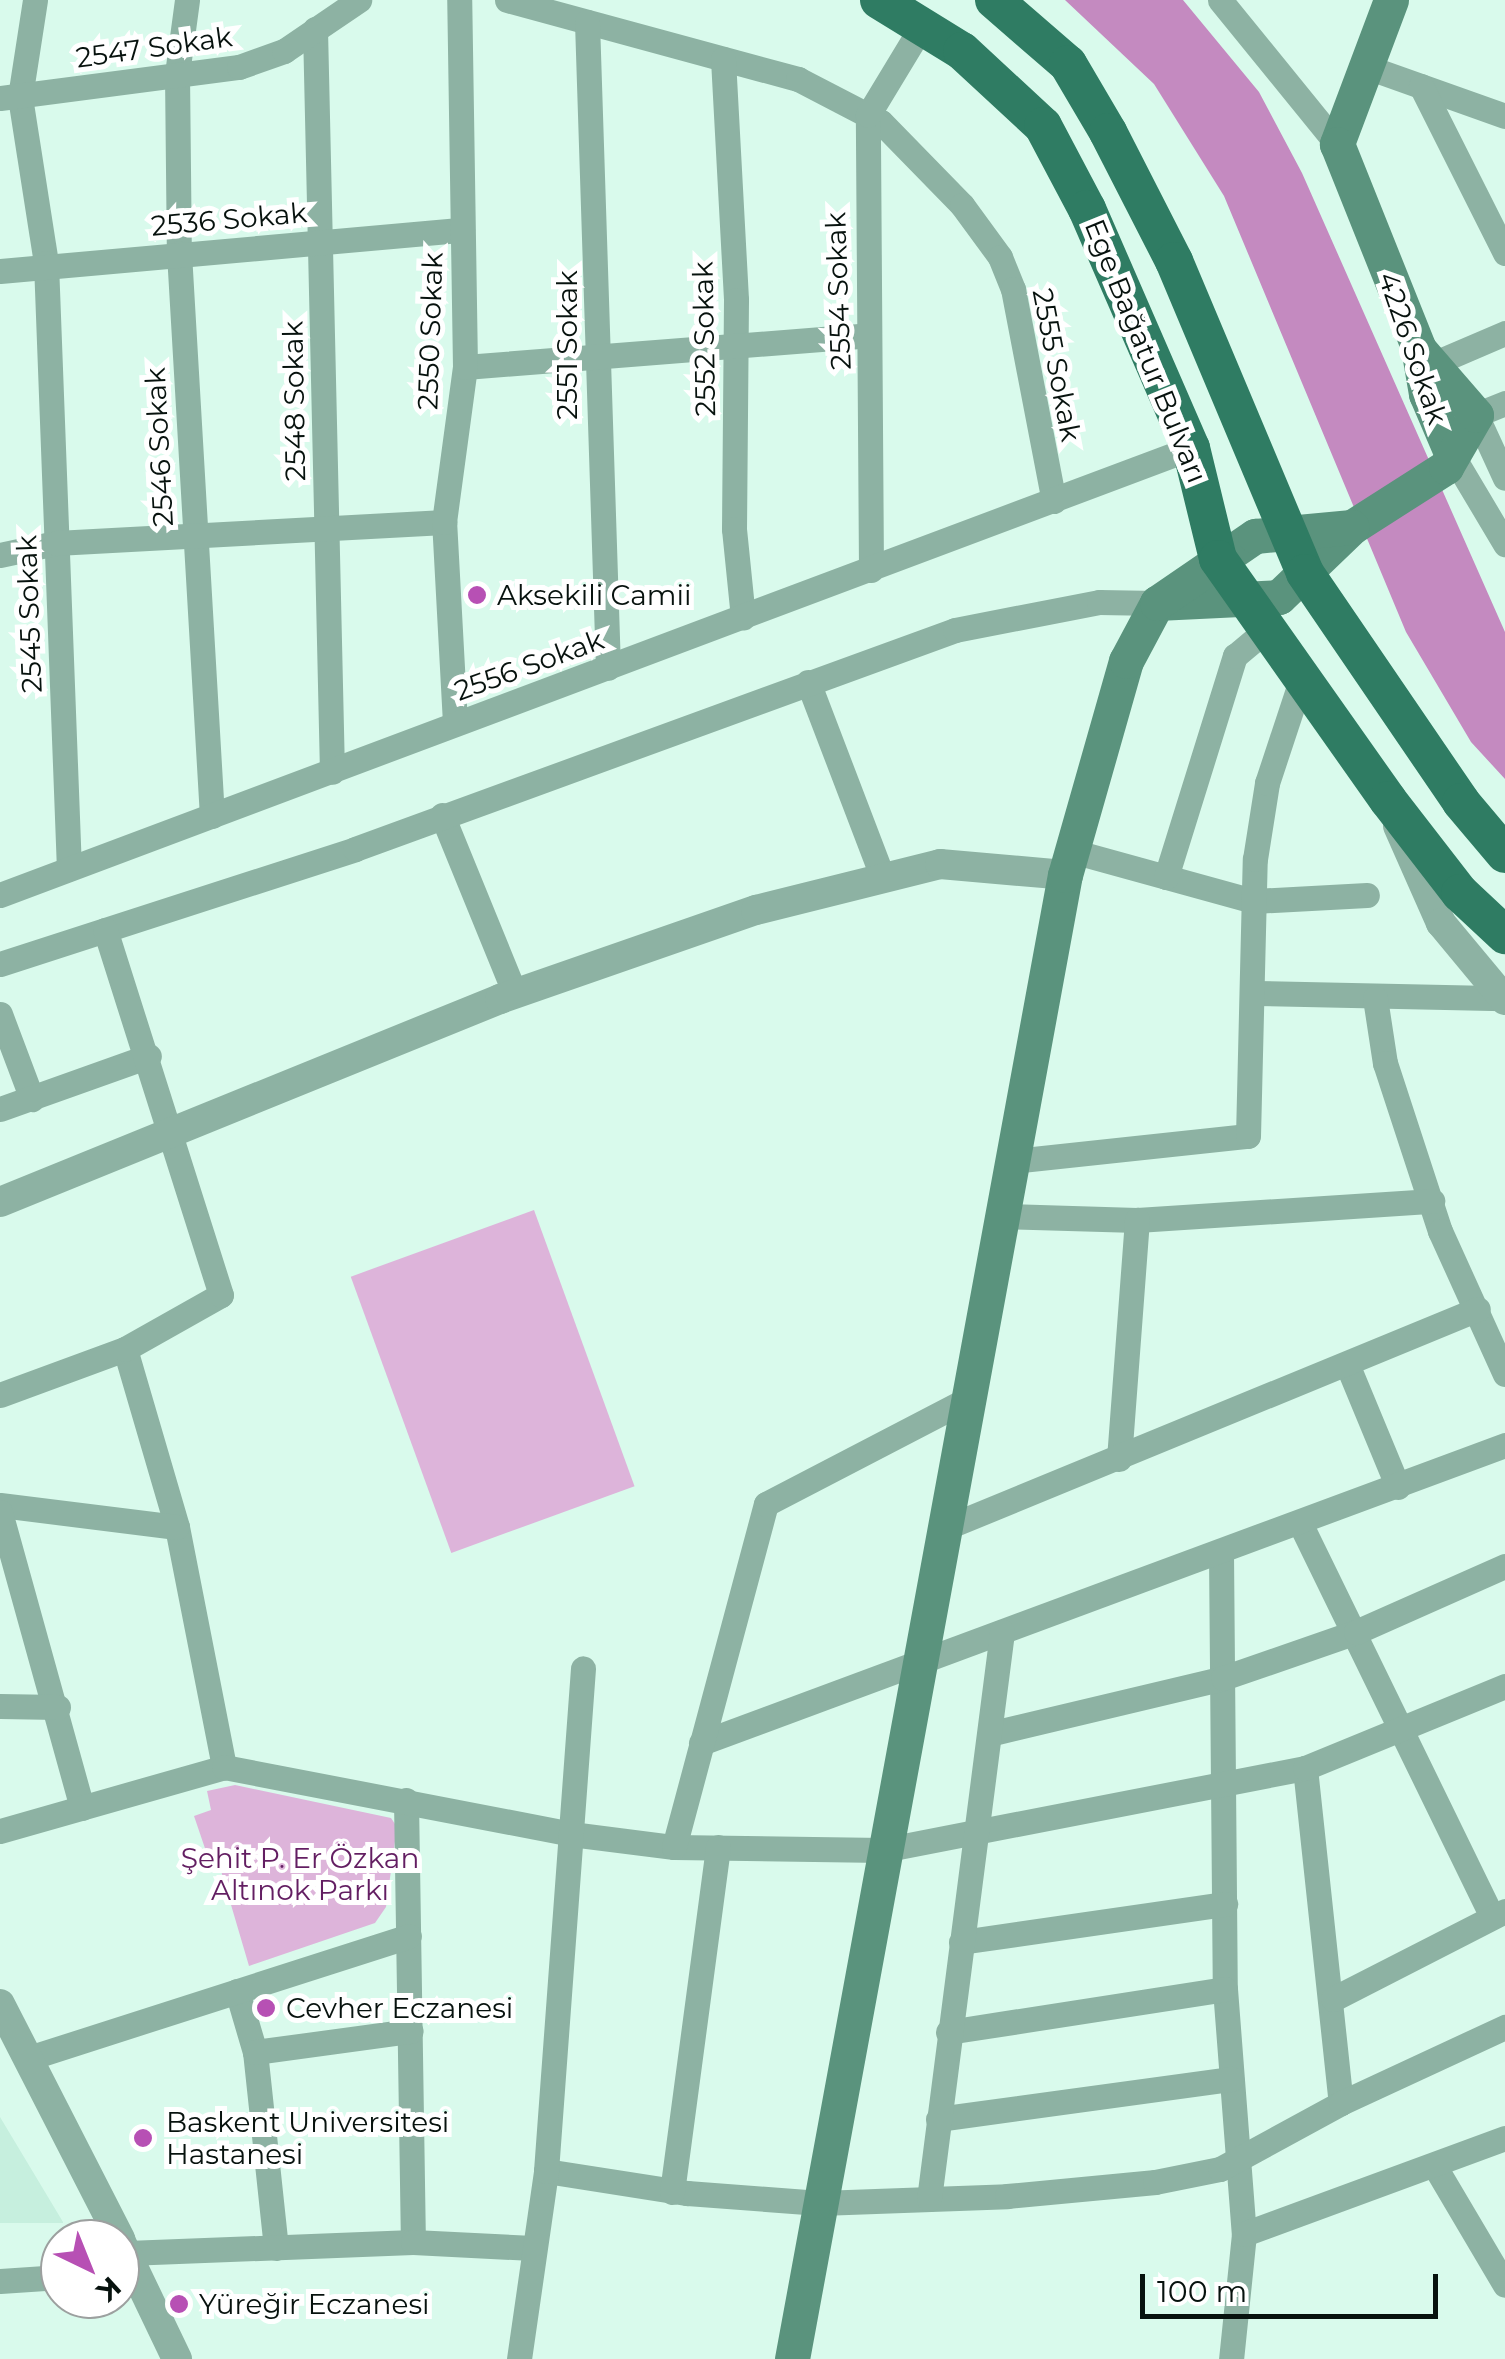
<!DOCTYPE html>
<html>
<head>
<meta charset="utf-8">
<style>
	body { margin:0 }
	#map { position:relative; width:1505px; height:2359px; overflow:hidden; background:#d9faec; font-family:Montserrat,sans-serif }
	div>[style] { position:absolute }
	.built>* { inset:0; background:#c6efde }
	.green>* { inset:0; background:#ddb4da; transform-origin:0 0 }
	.water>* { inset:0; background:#c48ac0 }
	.minor>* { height:25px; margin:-12.5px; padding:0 12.5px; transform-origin:12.5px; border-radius:12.5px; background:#8db2a3 }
	.tertiary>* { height:30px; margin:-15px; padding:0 15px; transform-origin:15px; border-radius:15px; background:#8db2a3 }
	.secondary>* { height:35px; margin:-17.5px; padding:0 17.5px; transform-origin:17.5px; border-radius:17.5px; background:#5a937d }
	.primary>* { height:38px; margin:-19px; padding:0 19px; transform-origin:19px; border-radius:19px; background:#2f7c63 }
	.dots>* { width:28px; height:28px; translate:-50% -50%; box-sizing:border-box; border:5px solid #fff; border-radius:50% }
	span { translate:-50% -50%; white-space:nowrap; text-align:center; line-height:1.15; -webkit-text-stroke:10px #fff; paint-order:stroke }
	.street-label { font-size:28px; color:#07120e }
	.poi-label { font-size:28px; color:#07120e }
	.left { translate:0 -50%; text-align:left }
	.park-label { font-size:28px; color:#631e62 }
	.north { position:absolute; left:40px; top:2219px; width:100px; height:100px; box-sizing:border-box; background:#fff; border:2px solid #9ca09f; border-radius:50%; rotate:137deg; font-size:28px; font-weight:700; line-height:40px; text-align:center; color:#07120e }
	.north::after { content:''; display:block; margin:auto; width:35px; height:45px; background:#b750b4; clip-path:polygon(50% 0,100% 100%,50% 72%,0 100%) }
	.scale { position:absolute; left:1140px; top:2274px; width:298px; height:45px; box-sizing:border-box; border:5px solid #07120e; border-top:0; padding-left:12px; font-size:30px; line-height:35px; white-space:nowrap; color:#07120e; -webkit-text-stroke:8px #fff; paint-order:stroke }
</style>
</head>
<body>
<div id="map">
	<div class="built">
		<div style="clip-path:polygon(0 2117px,63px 2222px,63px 2223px,0 2223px)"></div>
	</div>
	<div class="green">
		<div style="left:534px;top:1210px;width:294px;height:195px;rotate:70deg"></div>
		<div style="clip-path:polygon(235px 1785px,391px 1818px,397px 1827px,386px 1907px,375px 1923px,249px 1966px,219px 1864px,211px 1866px,194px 1816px,211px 1810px,207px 1791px)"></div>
	</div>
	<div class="water">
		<div style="clip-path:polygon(1065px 0,1183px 0,1259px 92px,1302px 173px,1505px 632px,1505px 779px,1471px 742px,1406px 632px,1224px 196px,1154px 84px)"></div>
	</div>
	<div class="minor">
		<div style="left:35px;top:0;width:98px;rotate:98.8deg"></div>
		<div style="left:20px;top:97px;width:168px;rotate:81.1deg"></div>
		<div style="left:46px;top:263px;width:606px;rotate:87.83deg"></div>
		<div style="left:187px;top:0;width:75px;rotate:97.7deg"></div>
		<div style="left:177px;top:74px;width:179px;rotate:89.4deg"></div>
		<div style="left:179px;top:253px;width:564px;rotate:86.65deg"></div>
		<div style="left:507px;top:0;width:302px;rotate:15.2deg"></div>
		<div style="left:798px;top:79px;width:93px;rotate:27.4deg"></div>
		<div style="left:881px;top:122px;width:116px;rotate:45.7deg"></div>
		<div style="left:962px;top:205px;width:64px;rotate:53.8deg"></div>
		<div style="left:1000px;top:257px;width:35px;rotate:68deg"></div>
		<div style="left:1013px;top:289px;width:216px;rotate:79.1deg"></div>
		<div style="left:1220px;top:0;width:186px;rotate:50.9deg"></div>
		<div style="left:587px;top:22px;width:646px;rotate:88.14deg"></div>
		<div style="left:315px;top:29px;width:743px;rotate:88.69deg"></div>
		<div style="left:723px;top:59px;width:241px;rotate:86.9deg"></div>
		<div style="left:736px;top:300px;width:229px;rotate:90.5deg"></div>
		<div style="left:734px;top:529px;width:89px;rotate:84.2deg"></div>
		<div style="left:1370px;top:68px;width:143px;rotate:19.6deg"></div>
		<div style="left:1421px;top:86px;width:187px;rotate:63.3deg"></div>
		<div style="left:0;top:98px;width:241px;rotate:-7.4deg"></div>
		<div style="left:239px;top:67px;width:48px;rotate:-19.6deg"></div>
		<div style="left:284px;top:51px;width:91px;rotate:-34.2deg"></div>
		<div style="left:0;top:271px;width:464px;rotate:-5.1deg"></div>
		<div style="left:465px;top:367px;width:405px;rotate:-4.5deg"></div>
		<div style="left:1421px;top:369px;width:91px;rotate:-23.2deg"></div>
		<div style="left:1505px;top:403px;width:31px;rotate:158deg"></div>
		<div style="left:1476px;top:415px;width:69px;rotate:65.3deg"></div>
		<div style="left:1452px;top:455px;width:104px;rotate:59.2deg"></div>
		<div style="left:0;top:555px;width:57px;rotate:-12.1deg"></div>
		<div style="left:56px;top:543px;width:389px;rotate:-3.1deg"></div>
		<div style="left:871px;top:570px;width:455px;rotate:-90.4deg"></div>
		<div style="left:868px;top:115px;width:104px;rotate:-58.8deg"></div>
		<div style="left:808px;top:682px;width:210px;rotate:69.1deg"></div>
		<div style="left:455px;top:723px;width:201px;rotate:-93.1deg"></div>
		<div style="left:444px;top:522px;width:156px;rotate:-82.3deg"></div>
		<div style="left:465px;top:367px;width:367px;rotate:-90.9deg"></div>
		<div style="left:442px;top:815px;width:193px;rotate:67.8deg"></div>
		<div style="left:1072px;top:851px;width:189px;rotate:15.4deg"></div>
		<div style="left:1254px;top:901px;width:113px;rotate:-3deg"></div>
		<div style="left:1166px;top:877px;width:232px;rotate:-72.7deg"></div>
		<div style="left:1235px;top:656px;width:38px;rotate:-40deg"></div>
		<div style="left:0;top:895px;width:1272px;rotate:-20.57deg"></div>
		<div style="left:0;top:964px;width:373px;rotate:-17.9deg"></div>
		<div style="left:355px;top:849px;width:639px;rotate:-20.05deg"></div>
		<div style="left:955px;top:630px;width:147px;rotate:-11deg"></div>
		<div style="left:1099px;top:602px;width:58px;rotate:1deg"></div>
		<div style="left:1254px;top:993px;width:249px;rotate:1.2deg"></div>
		<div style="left:1375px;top:998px;width:66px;rotate:81.3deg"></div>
		<div style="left:1385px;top:1063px;width:177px;rotate:71.9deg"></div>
		<div style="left:1440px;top:1231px;width:157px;rotate:65.6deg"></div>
		<div style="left:0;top:1014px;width:91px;rotate:69.4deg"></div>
		<div style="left:0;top:1109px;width:158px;rotate:-19.6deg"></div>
		<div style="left:1013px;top:1161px;width:236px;rotate:-6.1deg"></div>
		<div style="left:1248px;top:1136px;width:277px;rotate:-88.6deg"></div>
		<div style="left:1255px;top:859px;width:77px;rotate:-81deg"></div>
		<div style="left:1267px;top:783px;width:105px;rotate:-71.7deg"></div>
		<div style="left:1003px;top:1216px;width:134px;rotate:1.7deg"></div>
		<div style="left:1137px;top:1220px;width:296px;rotate:-3.7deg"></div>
		<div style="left:125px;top:1349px;width:185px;rotate:73.7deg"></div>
		<div style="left:177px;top:1527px;width:245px;rotate:78.9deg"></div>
		<div style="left:1347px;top:1364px;width:133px;rotate:67.5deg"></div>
		<div style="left:0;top:1395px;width:133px;rotate:-20.2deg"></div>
		<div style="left:125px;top:1349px;width:110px;rotate:-29.4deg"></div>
		<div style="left:221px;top:1295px;width:383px;rotate:-107.6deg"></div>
		<div style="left:1119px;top:1459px;width:240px;rotate:-85.7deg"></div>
		<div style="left:0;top:1505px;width:178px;rotate:7.1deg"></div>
		<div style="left:0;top:1512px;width:307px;rotate:74.5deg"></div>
		<div style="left:1300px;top:1523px;width:438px;rotate:64deg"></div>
		<div style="left:945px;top:1528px;width:576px;rotate:-22.34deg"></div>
		<div style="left:1221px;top:1553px;width:436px;rotate:89.5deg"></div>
		<div style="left:1225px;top:1989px;width:246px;rotate:85.6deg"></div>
		<div style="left:1244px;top:2234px;width:126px;rotate:95.9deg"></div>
		<div style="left:0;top:1706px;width:58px;rotate:1deg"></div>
		<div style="left:993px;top:1733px;width:236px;rotate:-13.4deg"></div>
		<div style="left:1223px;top:1678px;width:141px;rotate:-19.1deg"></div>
		<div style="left:1356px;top:1632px;width:163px;rotate:-23.9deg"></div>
		<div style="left:701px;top:1743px;width:857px;rotate:-20.34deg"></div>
		<div style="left:1305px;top:1768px;width:337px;rotate:83.9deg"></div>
		<div style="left:406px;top:1800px;width:442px;rotate:89.1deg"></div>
		<div style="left:0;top:1831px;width:233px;rotate:-15.9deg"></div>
		<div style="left:224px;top:1767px;width:353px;rotate:10.9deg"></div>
		<div style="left:571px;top:1834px;width:104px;rotate:7.2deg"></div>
		<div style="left:674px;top:1847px;width:209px;rotate:0.8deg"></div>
		<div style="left:883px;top:1850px;width:430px;rotate:-11deg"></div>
		<div style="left:1305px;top:1768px;width:216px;rotate:-22.3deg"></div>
		<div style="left:674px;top:1847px;width:355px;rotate:-75deg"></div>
		<div style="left:766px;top:1504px;width:230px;rotate:-27.5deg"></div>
		<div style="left:961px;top:1942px;width:267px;rotate:-8.2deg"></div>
		<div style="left:237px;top:1991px;width:64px;rotate:73.6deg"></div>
		<div style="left:1333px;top:1999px;width:193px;rotate:-27.1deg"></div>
		<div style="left:948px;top:2032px;width:280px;rotate:-8.8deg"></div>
		<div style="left:29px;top:2058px;width:399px;rotate:-17.8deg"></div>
		<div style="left:938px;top:2119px;width:296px;rotate:-7.8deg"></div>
		<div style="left:1434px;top:2165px;width:139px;rotate:59.4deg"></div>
		<div style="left:546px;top:2171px;width:143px;rotate:8.9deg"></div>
		<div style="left:687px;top:2193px;width:133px;rotate:4.3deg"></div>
		<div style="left:820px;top:2203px;width:187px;rotate:-2.1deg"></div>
		<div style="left:1007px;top:2196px;width:149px;rotate:-5.4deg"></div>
		<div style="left:1155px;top:2182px;width:66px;rotate:-11.3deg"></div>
		<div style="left:1220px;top:2169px;width:138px;rotate:-28.6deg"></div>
		<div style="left:1341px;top:2103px;width:181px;rotate:-24.9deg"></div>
		<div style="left:672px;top:2192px;width:348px;rotate:-82.4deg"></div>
		<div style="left:929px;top:2199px;width:572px;rotate:-82.66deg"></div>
		<div style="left:1244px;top:2234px;width:278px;rotate:-20.2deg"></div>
		<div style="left:276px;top:2248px;width:197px;rotate:-96.1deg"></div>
		<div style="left:255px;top:2052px;width:157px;rotate:-7.7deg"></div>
		<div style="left:127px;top:2253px;width:286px;rotate:-2.2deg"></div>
		<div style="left:413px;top:2242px;width:120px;rotate:2.9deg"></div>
		<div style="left:0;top:2281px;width:60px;rotate:-3.8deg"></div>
		<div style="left:519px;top:2359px;width:190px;rotate:-81.8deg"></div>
		<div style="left:546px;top:2171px;width:504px;rotate:-85.79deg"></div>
	</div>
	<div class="tertiary">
		<div style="left:1398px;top:826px;width:106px;rotate:66.1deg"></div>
		<div style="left:1441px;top:923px;width:100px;rotate:50.3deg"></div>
		<div style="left:0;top:1202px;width:540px;rotate:-22.1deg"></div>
		<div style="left:500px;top:999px;width:271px;rotate:-19.2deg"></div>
		<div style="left:756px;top:910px;width:190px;rotate:-14deg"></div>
		<div style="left:940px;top:864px;width:125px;rotate:5deg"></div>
		<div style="left:0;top:2004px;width:264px;rotate:62.9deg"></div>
		<div style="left:120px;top:2240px;width:132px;rotate:64.4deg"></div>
	</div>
	<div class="secondary">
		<div style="left:1391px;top:0;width:154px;rotate:110.6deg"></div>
		<div style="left:1337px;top:144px;width:219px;rotate:68.2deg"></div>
		<div style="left:1418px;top:347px;width:48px;rotate:80.3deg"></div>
		<div style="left:1426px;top:394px;width:66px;rotate:66.9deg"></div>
		<div style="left:1157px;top:603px;width:122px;rotate:-2.8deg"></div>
		<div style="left:1279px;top:597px;width:101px;rotate:-43.8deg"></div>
		<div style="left:1352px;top:527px;width:112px;rotate:-32.6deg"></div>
		<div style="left:1446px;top:467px;width:60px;rotate:-60deg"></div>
		<div style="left:1476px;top:415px;width:89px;rotate:-130.9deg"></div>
		<div style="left:792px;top:2359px;width:1509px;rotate:-79.58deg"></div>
		<div style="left:1065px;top:875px;width:223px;rotate:-74.1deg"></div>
		<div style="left:1126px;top:661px;width:66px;rotate:-61.9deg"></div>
		<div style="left:1157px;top:603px;width:119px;rotate:-34.4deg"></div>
		<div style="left:1255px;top:536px;width:97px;rotate:-5.3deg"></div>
	</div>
	<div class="primary">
		<div style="left:879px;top:0;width:97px;rotate:31.6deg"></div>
		<div style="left:962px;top:51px;width:110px;rotate:42.8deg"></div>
		<div style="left:1043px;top:126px;width:94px;rotate:62.1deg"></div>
		<div style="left:1087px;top:209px;width:261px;rotate:66.5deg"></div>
		<div style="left:1191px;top:448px;width:114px;rotate:76.3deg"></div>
		<div style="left:1218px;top:559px;width:295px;rotate:54.8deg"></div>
		<div style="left:1388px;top:800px;width:118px;rotate:52.3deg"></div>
		<div style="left:1460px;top:893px;width:62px;rotate:43deg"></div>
		<div style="left:994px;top:0;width:98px;rotate:40.9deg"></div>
		<div style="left:1068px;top:64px;width:79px;rotate:59.5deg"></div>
		<div style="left:1108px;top:132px;width:145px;rotate:62.9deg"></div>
		<div style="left:1174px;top:261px;width:338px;rotate:67.2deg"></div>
		<div style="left:1305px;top:573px;width:277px;rotate:55.7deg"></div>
		<div style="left:1461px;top:802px;width:68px;rotate:49.8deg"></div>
	</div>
	<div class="dots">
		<div style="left:477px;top:595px;background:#b750b4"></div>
		<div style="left:266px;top:2008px;background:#b750b4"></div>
		<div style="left:143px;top:2138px;background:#b750b4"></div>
		<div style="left:179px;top:2304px;background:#b750b4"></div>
	</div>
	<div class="street-label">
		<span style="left:154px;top:47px;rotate:-8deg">2547 Sokak</span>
		<span style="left:229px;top:219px;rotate:-5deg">2536 Sokak</span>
		<span style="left:838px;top:291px;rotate:-92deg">2554 Sokak</span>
		<span style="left:430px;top:331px;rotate:-88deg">2550 Sokak</span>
		<span style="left:704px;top:339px;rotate:-91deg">2552 Sokak</span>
		<span style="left:567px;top:345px;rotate:-90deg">2551 Sokak</span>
		<span style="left:1413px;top:348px;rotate:71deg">4226 Sokak</span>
		<span style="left:1146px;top:351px;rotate:68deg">Ege Bağatur Bulvarı</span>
		<span style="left:1057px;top:365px;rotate:79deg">2555 Sokak</span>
		<span style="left:294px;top:401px;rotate:-91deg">2548 Sokak</span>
		<span style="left:159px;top:447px;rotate:-93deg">2546 Sokak</span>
		<span style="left:29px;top:614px;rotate:-92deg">2545 Sokak</span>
		<span style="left:529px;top:665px;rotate:-20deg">2556 Sokak</span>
	</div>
	<div class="poi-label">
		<span class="left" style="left:497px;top:595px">Aksekili Camii</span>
		<span class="left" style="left:286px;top:2008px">Cevher Eczanesi</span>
		<span class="left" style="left:166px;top:2138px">Baskent Universitesi<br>Hastanesi</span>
		<span class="left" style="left:199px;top:2304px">Yüreğir Eczanesi</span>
	</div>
	<div class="park-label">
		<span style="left:300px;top:1874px">Şehit P. Er Özkan<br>Altınok Parkı</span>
	</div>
	<div class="north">K</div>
	<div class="scale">100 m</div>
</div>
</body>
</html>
